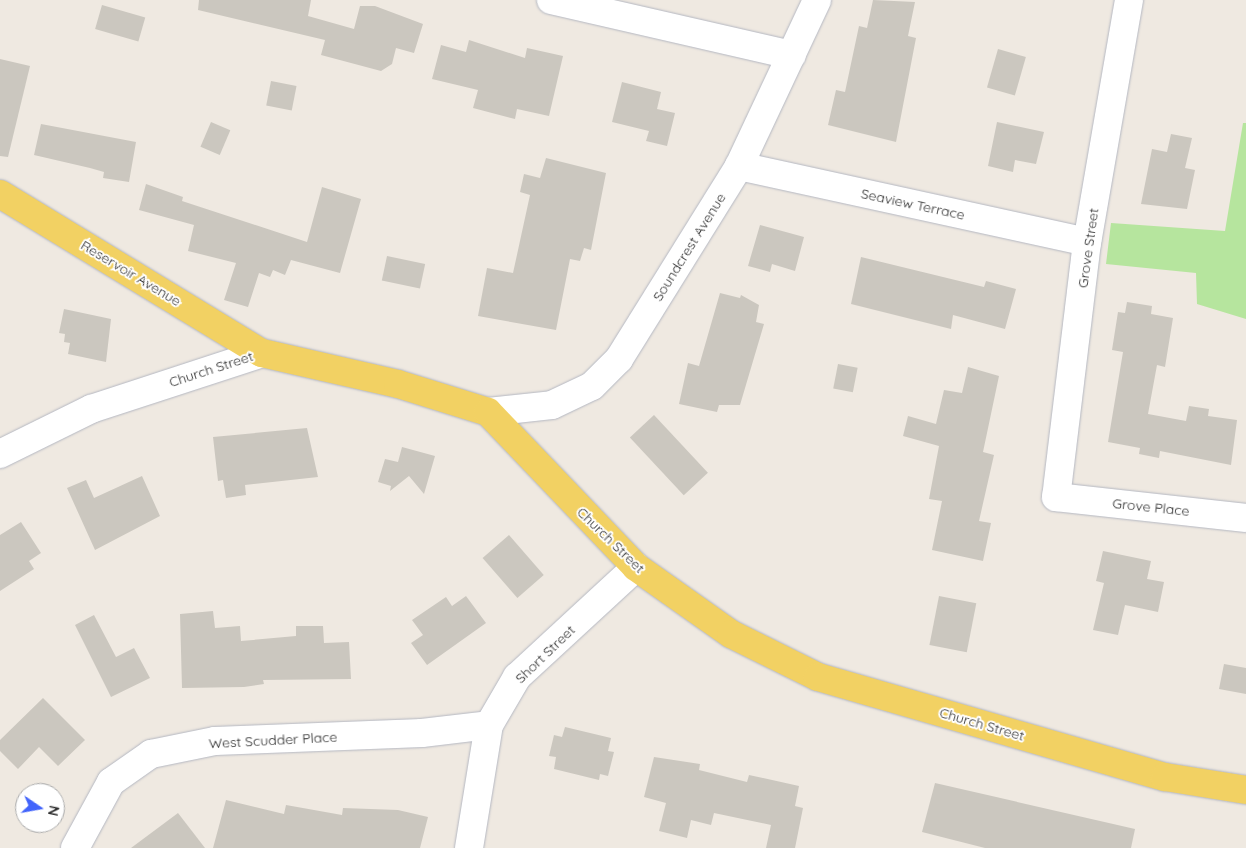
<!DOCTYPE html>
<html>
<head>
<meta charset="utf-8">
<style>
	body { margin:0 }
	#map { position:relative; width:1246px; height:848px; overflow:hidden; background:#efe9e1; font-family:Quicksand,sans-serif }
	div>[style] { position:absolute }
	.green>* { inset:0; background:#b6e59e }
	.building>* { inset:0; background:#cbc7bf; transform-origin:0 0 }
	.roads { filter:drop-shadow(0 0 1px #b4b7c1) drop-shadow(0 0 1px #b4b7c1) }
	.minor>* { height:28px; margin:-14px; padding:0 14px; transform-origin:14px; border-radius:14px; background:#fff }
	.major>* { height:28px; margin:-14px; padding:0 14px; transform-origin:14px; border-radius:14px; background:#f2d163 }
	span { translate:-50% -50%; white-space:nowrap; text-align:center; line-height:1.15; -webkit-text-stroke:4px #fff; paint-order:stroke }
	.street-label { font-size:14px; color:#2e2e2e }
	.north { position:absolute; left:15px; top:783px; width:50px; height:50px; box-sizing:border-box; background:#fff; border:1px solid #ababab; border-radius:50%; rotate:102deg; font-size:14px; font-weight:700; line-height:20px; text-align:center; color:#2e2e2e }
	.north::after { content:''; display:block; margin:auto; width:18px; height:22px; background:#4264fb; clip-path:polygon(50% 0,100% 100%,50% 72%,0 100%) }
</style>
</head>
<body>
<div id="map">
	<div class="green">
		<div style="clip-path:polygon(1243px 123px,1246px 123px,1246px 319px,1197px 304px,1196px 273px,1106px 264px,1111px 223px,1225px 231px)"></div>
	</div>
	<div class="building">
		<div style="clip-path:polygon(199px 0,311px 0,308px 16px,354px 29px,360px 6px,375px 6px,423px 24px,414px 53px,396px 48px,392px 64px,381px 71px,321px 55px,325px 40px,198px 10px)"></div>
		<div style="clip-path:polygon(873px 0,915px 2px,908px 36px,916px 38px,896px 142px,828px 125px,836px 90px,845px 92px,859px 26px,867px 28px)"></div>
		<div style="left:102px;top:5px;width:45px;height:25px;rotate:16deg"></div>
		<div style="clip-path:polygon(469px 40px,525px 58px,527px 48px,563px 56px,549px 116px,517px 109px,515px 119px,473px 108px,478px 90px,432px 79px,441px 45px,466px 52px)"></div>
		<div style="left:998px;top:49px;width:29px;height:40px;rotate:16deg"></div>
		<div style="clip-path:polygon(0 59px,30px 66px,8px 157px,0 156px)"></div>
		<div style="left:271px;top:81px;width:26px;height:25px;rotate:11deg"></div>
		<div style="clip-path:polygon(622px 82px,661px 92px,657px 109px,675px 113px,667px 146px,646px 141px,649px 131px,612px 122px)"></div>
		<div style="left:211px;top:122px;width:21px;height:27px;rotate:23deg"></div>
		<div style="clip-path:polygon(997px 122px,1044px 132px,1036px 164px,1015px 160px,1013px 172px,988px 166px)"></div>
		<div style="clip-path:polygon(41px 124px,136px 142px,129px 182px,103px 178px,104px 172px,90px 168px,34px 155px)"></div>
		<div style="clip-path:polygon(1171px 134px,1192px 138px,1185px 168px,1195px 170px,1187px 209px,1141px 204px,1152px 149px,1167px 152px)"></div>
		<div style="clip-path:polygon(546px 158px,606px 173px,591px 250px,584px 248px,580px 261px,570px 259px,556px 330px,478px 316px,487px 268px,513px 273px,530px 195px,520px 192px,524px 174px,540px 178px)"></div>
		<div style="clip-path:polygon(146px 184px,183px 197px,182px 201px,307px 242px,322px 187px,361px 199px,340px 273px,291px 260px,285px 275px,273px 270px,270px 277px,259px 273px,248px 307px,224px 300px,236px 263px,188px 251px,194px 225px,139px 210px)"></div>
		<div style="clip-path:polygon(760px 225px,804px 237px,795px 271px,772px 264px,770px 272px,748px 266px)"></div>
		<div style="left:387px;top:256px;width:39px;height:25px;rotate:12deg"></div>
		<div style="clip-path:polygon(861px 257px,984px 287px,986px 281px,1016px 289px,1005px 329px,953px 315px,951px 329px,851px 304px)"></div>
		<div style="clip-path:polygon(720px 293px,740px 298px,741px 295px,759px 305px,756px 322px,764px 324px,740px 405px,719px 405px,717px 412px,679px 404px,688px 363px,699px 366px)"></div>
		<div style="clip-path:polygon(1127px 302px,1152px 306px,1151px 314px,1173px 318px,1165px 367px,1157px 365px,1148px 414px,1186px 421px,1189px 406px,1209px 409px,1208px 416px,1237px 420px,1231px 465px,1160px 451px,1159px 458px,1139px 454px,1140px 448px,1108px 442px,1123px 352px,1112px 350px,1118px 312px,1125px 313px)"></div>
		<div style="clip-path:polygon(64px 309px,111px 319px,106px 362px,68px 354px,70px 343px,64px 342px,65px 334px,59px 333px)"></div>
		<div style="left:838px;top:364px;width:20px;height:25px;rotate:11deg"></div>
		<div style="clip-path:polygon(968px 367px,999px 376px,983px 452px,994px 455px,979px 521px,991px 523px,983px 561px,932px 550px,942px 501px,929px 499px,939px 446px,903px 436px,908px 416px,936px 424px,944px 390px,962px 393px)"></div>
		<div style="left:654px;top:415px;width:79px;height:33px;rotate:47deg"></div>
		<div style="clip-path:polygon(307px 428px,318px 477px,245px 485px,246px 495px,226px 498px,223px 480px,218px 481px,213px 437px)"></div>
		<div style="clip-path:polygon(402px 447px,435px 456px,424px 494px,409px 476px,390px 491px,391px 486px,378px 482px,385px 459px,398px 462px)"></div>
		<div style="clip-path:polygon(142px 476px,160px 516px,95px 550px,67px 488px,86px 480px,94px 498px)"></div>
		<div style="clip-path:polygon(21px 522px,41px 553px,29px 561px,34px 569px,0 591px,0 535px)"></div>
		<div style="left:509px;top:535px;width:53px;height:35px;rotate:49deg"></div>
		<div style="clip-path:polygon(1103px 551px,1151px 561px,1147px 579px,1164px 582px,1158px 612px,1125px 605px,1118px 635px,1093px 630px,1104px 583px,1096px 581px)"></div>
		<div style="clip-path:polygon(466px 596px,486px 623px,427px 665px,411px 643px,423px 635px,412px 620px,446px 597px,452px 606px)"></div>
		<div style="left:939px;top:596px;width:38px;height:50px;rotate:11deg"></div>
		<div style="clip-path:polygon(213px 611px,215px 628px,240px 626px,241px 641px,296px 636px,296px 626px,323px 626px,324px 643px,349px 642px,351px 679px,263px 680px,264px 684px,244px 687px,182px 688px,180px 614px)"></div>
		<div style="clip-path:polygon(94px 615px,116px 657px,134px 648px,150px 678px,111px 697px,75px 625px)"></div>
		<div style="clip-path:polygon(1224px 664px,1246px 668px,1246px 694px,1219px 689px)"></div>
		<div style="clip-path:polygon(43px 698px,85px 740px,58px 766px,39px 747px,18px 769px,0 751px,0 740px)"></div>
		<div style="clip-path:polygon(565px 727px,611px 738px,608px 751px,614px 752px,608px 776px,600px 774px,599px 780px,554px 769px,556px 757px,549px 756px,554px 735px,562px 737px)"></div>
		<div style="clip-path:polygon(654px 757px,700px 764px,699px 770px,747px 782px,749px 775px,799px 786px,795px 806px,803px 808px,795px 848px,766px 848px,771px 825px,714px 813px,711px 825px,691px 820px,687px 838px,659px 831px,666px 803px,644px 797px)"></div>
		<div style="clip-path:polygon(935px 783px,1135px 829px,1131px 848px,985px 848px,922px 832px)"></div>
		<div style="clip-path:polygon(226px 800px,284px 814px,286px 805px,342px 815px,343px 808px,398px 810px,428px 817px,420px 848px,213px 848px)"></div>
		<div style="clip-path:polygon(178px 813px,205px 848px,131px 848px)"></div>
	</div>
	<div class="roads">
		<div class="minor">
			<div style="left:551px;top:0;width:247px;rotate:12.9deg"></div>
			<div style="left:1129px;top:0;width:246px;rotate:99.8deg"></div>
			<div style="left:1087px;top:242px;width:257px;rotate:96.9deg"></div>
			<div style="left:1056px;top:497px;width:191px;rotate:6.3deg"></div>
			<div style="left:739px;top:166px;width:356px;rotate:12.3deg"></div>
			<div style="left:488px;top:412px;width:64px;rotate:-6.2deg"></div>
			<div style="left:552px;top:405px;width:44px;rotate:-25.4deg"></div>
			<div style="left:592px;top:386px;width:38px;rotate:-45deg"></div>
			<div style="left:619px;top:359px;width:227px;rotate:-58.1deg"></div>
			<div style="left:739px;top:166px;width:183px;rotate:-64.8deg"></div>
			<div style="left:0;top:454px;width:102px;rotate:-26.3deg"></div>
			<div style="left:91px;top:409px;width:180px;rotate:-18.1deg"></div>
			<div style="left:75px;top:848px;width:75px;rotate:-61.4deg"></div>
			<div style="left:111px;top:782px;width:49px;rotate:-35deg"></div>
			<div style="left:151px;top:754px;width:65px;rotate:-11.5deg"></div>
			<div style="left:215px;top:741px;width:207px;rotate:-2.2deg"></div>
			<div style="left:422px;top:733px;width:67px;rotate:-6.8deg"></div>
			<div style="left:469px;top:848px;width:125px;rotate:-80.8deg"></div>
			<div style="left:489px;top:725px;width:56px;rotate:-59.7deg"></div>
			<div style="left:517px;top:677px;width:162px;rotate:-42.7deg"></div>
		</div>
		<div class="major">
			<div style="left:0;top:194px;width:306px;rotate:31.3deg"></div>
			<div style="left:262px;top:353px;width:139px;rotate:12.8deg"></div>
			<div style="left:398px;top:384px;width:94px;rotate:17.3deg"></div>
			<div style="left:488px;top:412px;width:214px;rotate:46.3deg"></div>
			<div style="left:636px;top:567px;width:116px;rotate:35.2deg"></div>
			<div style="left:731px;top:634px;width:97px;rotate:26.3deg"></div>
			<div style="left:818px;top:677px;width:361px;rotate:16.1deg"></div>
			<div style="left:1165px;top:777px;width:82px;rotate:9.1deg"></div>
		</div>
	</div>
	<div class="street-label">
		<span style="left:913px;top:204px;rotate:12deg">Seaview Terrace</span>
		<span style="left:689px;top:247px;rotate:-58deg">Soundcrest Avenue</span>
		<span style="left:1088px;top:248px;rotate:-82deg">Grove Street</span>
		<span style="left:131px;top:273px;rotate:31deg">Reservoir Avenue</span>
		<span style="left:211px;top:369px;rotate:-18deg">Church Street</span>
		<span style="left:1151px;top:507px;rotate:6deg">Grove Place</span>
		<span style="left:611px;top:540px;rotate:44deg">Church Street</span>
		<span style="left:545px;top:654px;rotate:-44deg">Short Street</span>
		<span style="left:982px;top:724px;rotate:16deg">Church Street</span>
		<span style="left:273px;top:740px;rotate:-3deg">West Scudder Place</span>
	</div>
	<div class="north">N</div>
</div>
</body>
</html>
